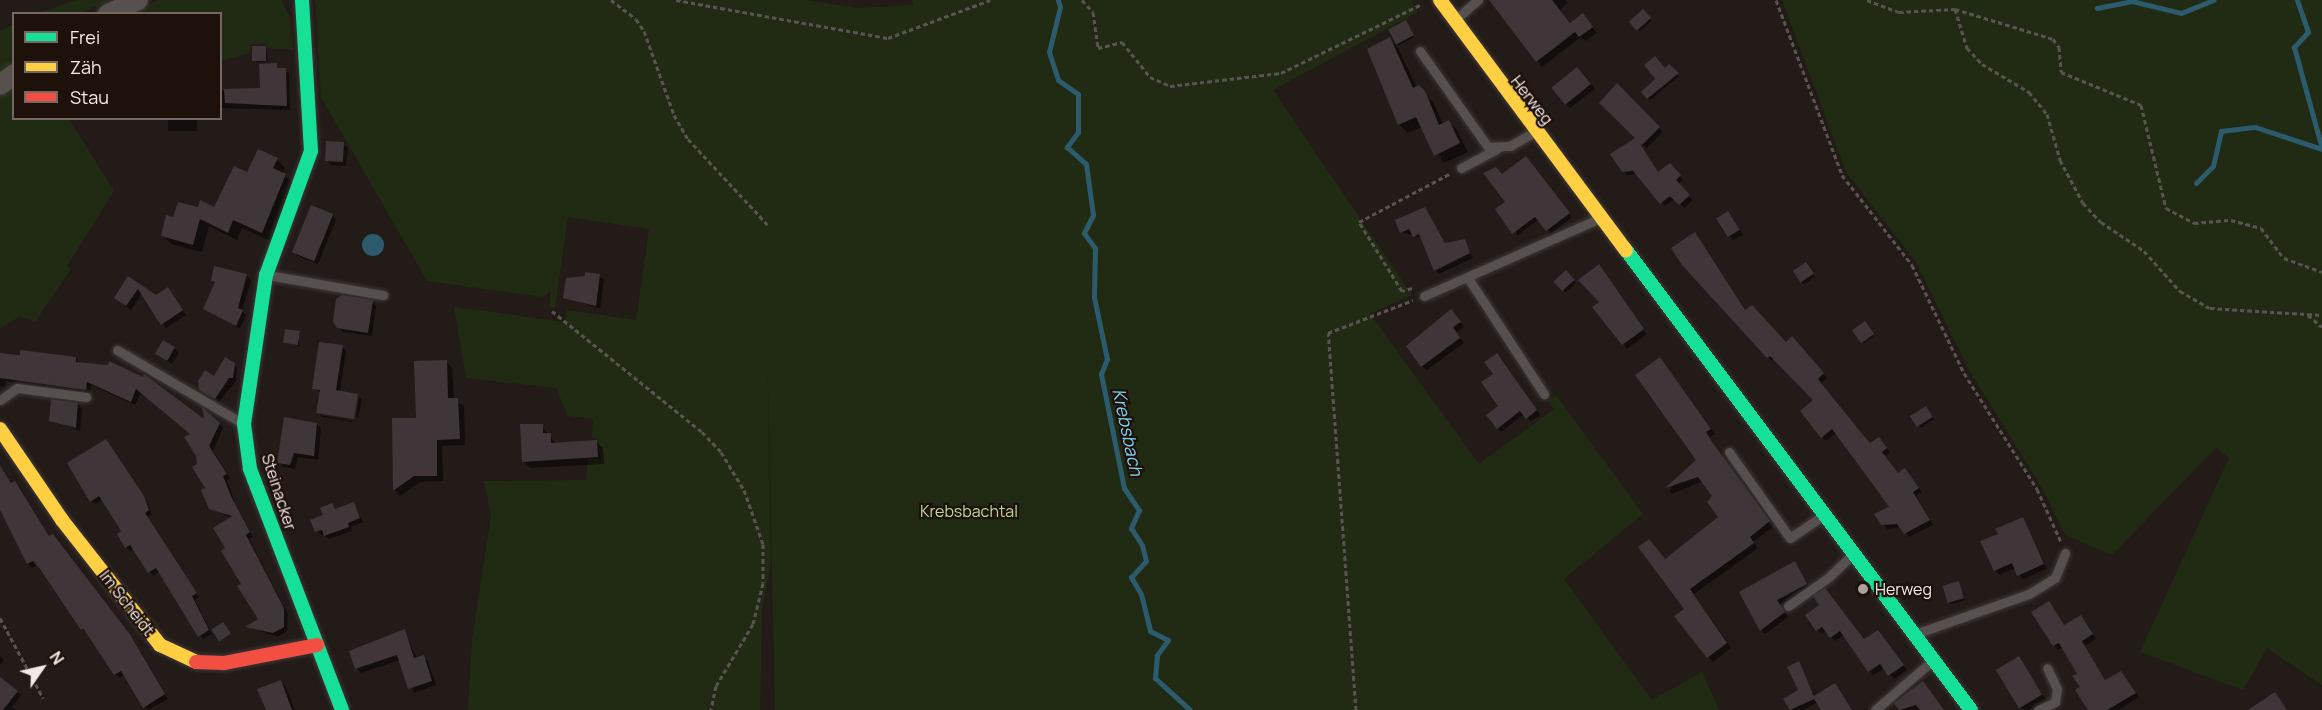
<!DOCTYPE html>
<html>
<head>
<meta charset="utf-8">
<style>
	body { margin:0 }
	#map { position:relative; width:2322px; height:710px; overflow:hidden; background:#231b18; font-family:Manrope,sans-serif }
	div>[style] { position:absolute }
	.green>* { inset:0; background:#212b13 }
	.water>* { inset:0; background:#2d5b6e }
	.round { border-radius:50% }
	.shadow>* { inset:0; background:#0007; transform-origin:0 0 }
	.stream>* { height:5px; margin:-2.5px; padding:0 2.5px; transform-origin:2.5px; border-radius:2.5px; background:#2d5b6e }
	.building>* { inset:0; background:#40363a; transform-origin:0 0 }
	.path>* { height:3px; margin-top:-1.5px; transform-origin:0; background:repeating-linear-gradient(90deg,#595451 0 4.5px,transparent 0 7.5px) }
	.roads { filter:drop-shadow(0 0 2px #3e3836) drop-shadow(0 0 2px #3e3836) }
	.lane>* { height:9px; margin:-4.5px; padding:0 4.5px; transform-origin:4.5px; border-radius:4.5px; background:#56504e }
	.street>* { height:20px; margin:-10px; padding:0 10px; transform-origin:10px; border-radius:10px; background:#56504e }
	.fast>* { height:14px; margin:-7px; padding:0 7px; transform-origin:7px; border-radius:7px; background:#16e098 }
	.slow>* { height:14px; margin:-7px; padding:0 7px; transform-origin:7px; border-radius:7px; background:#ffcf43 }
	.jam>* { height:14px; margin:-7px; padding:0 7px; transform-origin:7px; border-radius:7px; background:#f24e42 }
	.dots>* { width:16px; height:16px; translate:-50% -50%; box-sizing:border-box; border:3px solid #1e110a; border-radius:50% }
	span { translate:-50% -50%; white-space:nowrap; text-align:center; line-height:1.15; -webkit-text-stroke:4.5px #1e110a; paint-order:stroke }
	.street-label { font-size:16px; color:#f4eae5 }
	.park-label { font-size:16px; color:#bcda97 }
	.poi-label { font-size:16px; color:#f4eae5 }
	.left { translate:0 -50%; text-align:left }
	.water-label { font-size:18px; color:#7dcff2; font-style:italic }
	.legend { position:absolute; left:12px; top:12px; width:210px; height:108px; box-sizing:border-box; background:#1e110a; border:2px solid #746862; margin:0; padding:8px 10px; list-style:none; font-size:18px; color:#f4eae5 }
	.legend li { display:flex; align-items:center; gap:12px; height:30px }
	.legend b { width:30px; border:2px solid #746862 }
	.north { position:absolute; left:12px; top:638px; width:60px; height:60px; -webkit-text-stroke:4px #1e110a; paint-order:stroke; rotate:56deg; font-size:16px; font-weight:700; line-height:24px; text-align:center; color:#f4eae5 }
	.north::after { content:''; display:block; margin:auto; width:21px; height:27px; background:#f4eae5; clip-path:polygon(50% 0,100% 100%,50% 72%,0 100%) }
</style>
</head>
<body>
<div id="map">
	<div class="green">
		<div style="clip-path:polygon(76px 0,111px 0,81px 13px,39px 13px)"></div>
		<div style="clip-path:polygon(159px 0,281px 0,290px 17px,294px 50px,268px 48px,266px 43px,251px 45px,249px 53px,221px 61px,220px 14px,128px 14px)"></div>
		<div style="clip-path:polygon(315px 0,805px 0,858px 8px,913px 5px,912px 0,1085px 0,1095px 19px,1086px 0,1411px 0,1418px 12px,1273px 90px,1412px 295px,1370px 314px,1479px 464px,1554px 409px,1548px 401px,1556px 395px,1643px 514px,1564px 579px,1652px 700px,1702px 672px,1719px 710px,775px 710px,767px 335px,771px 563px,762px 611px,760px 710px,468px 710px,472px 640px,491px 515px,484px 481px,586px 480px,588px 459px,601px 459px,597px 439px,592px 437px,593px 419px,568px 416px,556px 388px,466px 378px,454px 307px,565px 322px,567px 310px,636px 320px,649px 229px,568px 217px,555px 308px,549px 307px,551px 291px,543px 297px,427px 281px,321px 97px)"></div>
		<div style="clip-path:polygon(1782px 0,2322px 0,2322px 685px,2267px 648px,2243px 690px,2140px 652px,2229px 458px,2216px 448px,2112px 555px,2065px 535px,2042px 488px,1969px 370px,1916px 262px,1846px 172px)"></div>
		<div style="clip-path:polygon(13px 24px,13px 61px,0 71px,0 31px)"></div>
		<div style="clip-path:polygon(13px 86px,14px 118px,69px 119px,114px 191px,67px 266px,71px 269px,35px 322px,20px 316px,0 329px,0 97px)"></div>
	</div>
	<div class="water">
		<div class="round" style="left:362px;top:234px;width:22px;height:22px"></div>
	</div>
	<div class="shadow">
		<div style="clip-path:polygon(1494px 0,1565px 0,1568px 3px,1560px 10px,1571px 24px,1588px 21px,1597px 33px,1586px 41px,1581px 37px,1542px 67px)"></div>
		<div style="left:1643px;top:11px;width:13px;height:16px;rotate:48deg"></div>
		<div style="clip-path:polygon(1407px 24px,1414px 37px,1398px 46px,1391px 31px)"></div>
		<div style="clip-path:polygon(1390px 39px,1398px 48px,1417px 88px,1433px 102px,1443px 124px,1449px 122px,1457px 130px,1468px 152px,1444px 163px,1422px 127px,1408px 133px,1399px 124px)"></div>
		<div style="clip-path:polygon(266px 47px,268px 62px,256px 62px,254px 60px)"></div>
		<div style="clip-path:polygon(261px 66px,289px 73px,290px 110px,220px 108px,220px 91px,262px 89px)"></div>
		<div style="clip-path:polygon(1669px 66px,1679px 76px,1650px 100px,1644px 93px)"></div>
		<div style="clip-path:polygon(1582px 73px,1595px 89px,1570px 108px,1566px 104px)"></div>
		<div style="clip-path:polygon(1617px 86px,1663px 132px,1647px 148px,1639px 142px,1659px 174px,1673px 168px,1683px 180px,1678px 184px,1693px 200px,1684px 208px,1675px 199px,1665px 206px,1638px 174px,1627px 175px,1623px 171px,1637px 138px)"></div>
		<div style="left:168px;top:118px;width:29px;height:13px"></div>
		<div style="clip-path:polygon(343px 144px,348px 148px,346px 166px,331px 165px,327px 160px)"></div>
		<div style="clip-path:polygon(277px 159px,285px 168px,282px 174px,294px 184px,270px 241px,242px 228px,237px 240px,209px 226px,202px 252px,171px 244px,163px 236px,174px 219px,214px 209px,247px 174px)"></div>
		<div style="clip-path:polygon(1529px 161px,1572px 217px,1551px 234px,1539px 219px,1517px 236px,1503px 176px)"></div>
		<div style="clip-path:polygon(1425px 209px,1446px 244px,1464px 241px,1473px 258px,1439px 274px,1436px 271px,1422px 238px,1402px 232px)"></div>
		<div style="left:1728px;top:212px;width:27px;height:12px;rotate:56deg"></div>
		<div style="clip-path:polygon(332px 215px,336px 220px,318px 264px,298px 256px,294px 252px)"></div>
		<div style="clip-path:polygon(1699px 238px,1746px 312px,1786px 344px,1796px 342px,1827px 378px,1821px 383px,1871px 445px,1883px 443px,1890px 453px,1884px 456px,1898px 475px,1908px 474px,1922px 492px,1916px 496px,1933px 525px,1909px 537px,1901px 527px,1887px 529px,1883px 524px,1891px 507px,1836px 433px,1826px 441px,1822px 437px,1815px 401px,1775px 358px,1772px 361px,1768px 357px)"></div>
		<div style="clip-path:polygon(1808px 266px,1815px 277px,1804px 284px,1802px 283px)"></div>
		<div style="clip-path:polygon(1602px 271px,1647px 334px,1627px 349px,1594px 307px,1601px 302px)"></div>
		<div style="left:1566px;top:272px;width:15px;height:14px;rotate:48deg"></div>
		<div style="clip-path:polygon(246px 275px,251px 280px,242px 311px,246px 315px,240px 329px,205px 308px,216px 284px,212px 281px)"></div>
		<div style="clip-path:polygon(599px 276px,604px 280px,600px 309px,565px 297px)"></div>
		<div style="clip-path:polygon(128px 278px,156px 297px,168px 289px,186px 315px,166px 328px,142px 293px,131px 310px,120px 302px,115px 298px)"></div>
		<div style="clip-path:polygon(372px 301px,376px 306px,372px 336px,343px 332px,338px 327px)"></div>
		<div style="clip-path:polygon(1455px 315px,1464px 327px,1456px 333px,1464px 343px,1427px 370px,1422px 366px)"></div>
		<div style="clip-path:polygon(1866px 325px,1874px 336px,1864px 343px,1862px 342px)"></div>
		<div style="clip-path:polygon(299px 332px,299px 346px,285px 342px)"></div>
		<div style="clip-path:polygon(342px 347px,346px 351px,340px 392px,359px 396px,320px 415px,321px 393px,314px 388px)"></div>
		<div style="clip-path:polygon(174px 348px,179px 353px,172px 364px,157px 354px)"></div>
		<div style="clip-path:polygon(evenodd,0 353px,76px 358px,80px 364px,109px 367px,206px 423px,219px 424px,223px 428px,213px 451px,230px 478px,227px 480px,235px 502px,253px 537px,249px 539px,288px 614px,287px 631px,278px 637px,248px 627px,260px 620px,227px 548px,232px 518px,210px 508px,192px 434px,141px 392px,135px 405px,91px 385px,90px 394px,6px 381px,5px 387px,0 386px,0 353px,209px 438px,211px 451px,205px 441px,209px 438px)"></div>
		<div style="clip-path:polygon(1501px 358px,1540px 415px,1531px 421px,1524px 414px,1501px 432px,1498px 428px,1500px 406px,1495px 375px)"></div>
		<div style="clip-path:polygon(446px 361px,452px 368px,454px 400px,464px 406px,465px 445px,442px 446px,443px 481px,420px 482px,400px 496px,394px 490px,393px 420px,418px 420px)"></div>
		<div style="clip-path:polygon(1664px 363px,1715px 434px,1710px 437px,1717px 450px,1773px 527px,1753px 542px,1758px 548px,1694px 594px,1731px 648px,1713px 662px,1676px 616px,1686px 609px,1665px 560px,1720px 518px,1714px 497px,1703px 481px,1672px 494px,1669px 490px,1698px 461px)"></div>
		<div style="clip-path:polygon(234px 365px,237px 368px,236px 381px,219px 402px,200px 389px)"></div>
		<div style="clip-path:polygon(359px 397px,362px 399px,358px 418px,356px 418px)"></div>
		<div style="clip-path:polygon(78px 404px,82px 409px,80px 431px,50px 420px)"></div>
		<div style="clip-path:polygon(1928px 410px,1934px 419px,1921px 428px,1913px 417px)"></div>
		<div style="clip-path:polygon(320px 415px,352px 421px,352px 422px,322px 417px)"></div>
		<div style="clip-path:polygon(317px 424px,321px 429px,318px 460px,298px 457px,295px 469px,283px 467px,279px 462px)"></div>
		<div style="clip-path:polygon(542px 426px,557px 445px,596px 441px,603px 448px,604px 464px,530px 468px,523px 461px)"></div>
		<div style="clip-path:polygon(109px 445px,147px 502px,152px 514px,147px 517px,199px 597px,195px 600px,212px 634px,203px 639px,160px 571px,153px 576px,134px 548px,130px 551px,126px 547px,119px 535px,123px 532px,103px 499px,95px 504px,91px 501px)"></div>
		<div style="clip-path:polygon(0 464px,12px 484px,19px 487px,50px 537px,57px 540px,135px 642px,168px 699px,148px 710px,125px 675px,119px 678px,115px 674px,38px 564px,32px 568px,28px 564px,0 510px)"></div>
		<div style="clip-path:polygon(353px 504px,363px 522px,351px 527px,352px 531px,329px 539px,316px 531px,332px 505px,337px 510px)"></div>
		<div style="clip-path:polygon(2022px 519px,2047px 569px,2023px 579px,2016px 568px,1999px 575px,1995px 570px,2000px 534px)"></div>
		<div style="clip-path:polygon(1795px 563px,1810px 589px,1780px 605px,1788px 617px,1765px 634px,1761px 630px)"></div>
		<div style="clip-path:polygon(1959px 583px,1965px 600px,1951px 604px,1949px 602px)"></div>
		<div style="clip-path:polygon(2049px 603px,2065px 626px,2081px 617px,2085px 621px,2096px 639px,2085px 646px,2106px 681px,2125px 677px,2139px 697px,2118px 710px,2089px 710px,2079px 674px,2063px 647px,2058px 650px,2054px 645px)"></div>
		<div style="clip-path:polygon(1807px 615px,1865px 640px,1882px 636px,1907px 670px,1894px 679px,1885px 668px,1873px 675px,1844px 635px,1835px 641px,1826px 631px,1822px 634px)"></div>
		<div style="clip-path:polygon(405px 631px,417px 659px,423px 657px,428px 661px,436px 685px,414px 693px,400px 660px,361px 673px,357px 668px)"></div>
		<div style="clip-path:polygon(0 656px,4px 660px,0 665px)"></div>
		<div style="clip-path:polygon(2019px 658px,2046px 700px,2029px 710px,2020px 708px,1998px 671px)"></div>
		<div style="clip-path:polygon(1798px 663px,1816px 697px,1835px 685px,1852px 710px,1823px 710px,1818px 702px,1804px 710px,1792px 710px,1785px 700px,1800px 691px)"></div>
		<div style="clip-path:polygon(0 679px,21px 695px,12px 707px,16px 710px,0 710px)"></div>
		<div style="clip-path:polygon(280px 681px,286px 687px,295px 710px,267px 710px)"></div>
		<div style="clip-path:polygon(1923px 683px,1943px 710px,1901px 710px,1896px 703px)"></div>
	</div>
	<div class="stream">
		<div style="left:1058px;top:0;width:7px;rotate:74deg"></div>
		<div style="left:1060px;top:7px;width:46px;rotate:103.7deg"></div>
		<div style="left:1049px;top:52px;width:29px;rotate:72deg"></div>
		<div style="left:1058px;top:80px;width:24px;rotate:35deg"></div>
		<div style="left:1078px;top:94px;width:38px;rotate:90deg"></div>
		<div style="left:1078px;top:132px;width:19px;rotate:126deg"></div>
		<div style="left:1067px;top:147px;width:25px;rotate:42deg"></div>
		<div style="left:1086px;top:164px;width:51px;rotate:82.2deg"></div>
		<div style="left:1093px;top:215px;width:20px;rotate:117deg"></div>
		<div style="left:1084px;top:233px;width:19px;rotate:54deg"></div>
		<div style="left:1095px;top:248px;width:49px;rotate:91.2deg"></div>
		<div style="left:1094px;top:297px;width:63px;rotate:78.2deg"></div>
		<div style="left:1107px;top:359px;width:16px;rotate:112deg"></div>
		<div style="left:1101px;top:374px;width:116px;rotate:78.6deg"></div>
		<div style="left:1124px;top:488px;width:27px;rotate:56deg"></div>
		<div style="left:1139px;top:510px;width:20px;rotate:114deg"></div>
		<div style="left:1131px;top:528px;width:20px;rotate:57deg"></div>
		<div style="left:1142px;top:545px;width:16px;rotate:76deg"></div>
		<div style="left:1146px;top:561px;width:22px;rotate:133deg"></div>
		<div style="left:1131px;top:577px;width:20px;rotate:60deg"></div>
		<div style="left:1141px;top:594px;width:38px;rotate:76deg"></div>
		<div style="left:1150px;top:631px;width:20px;rotate:27deg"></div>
		<div style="left:1168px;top:640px;width:19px;rotate:126deg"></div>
		<div style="left:1157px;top:655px;width:23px;rotate:95deg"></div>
		<div style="left:1155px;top:678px;width:47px;rotate:42.4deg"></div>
		<div style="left:2297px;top:0;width:34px;rotate:71deg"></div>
		<div style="left:2308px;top:32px;width:21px;rotate:133deg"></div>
		<div style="left:2294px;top:47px;width:106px;rotate:74.6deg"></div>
		<div style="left:2097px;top:8px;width:36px;rotate:-11deg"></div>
		<div style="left:2132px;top:1px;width:50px;rotate:13.8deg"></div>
		<div style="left:2181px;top:13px;width:35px;rotate:-22deg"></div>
		<div style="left:2196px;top:183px;width:24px;rotate:-45deg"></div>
		<div style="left:2213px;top:166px;width:36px;rotate:-77deg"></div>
		<div style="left:2221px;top:131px;width:34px;rotate:-7deg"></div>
		<div style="left:2255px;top:127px;width:71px;rotate:18.2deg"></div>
	</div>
	<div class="building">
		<div style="clip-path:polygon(1489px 0,1552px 0,1570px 23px,1583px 13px,1593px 27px,1579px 37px,1575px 32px,1536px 62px)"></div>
		<div style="left:1643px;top:9px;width:12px;height:19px;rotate:48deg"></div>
		<div style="left:1406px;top:20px;width:17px;height:20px;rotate:62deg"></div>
		<div style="clip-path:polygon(1390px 37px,1413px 88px,1419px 85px,1425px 91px,1439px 125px,1449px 120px,1460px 143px,1434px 156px,1416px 117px,1398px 125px,1367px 49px)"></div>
		<div style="left:252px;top:46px;width:14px;height:15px"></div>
		<div style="clip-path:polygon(1655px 56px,1665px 68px,1669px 64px,1679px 73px,1647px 99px,1641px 92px,1655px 79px,1644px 65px)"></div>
		<div style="clip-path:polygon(277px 63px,277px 68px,286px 68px,287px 106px,225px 103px,224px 89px,260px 88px,259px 64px)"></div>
		<div style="left:1577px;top:67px;width:22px;height:33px;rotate:51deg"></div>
		<div style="clip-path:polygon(1617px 83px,1660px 127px,1642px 145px,1639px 142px,1658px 172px,1670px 163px,1681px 175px,1676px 180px,1690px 195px,1679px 205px,1670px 196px,1660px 204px,1633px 171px,1622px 172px,1610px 154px,1635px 138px,1599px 103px)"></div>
		<div style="left:326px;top:141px;width:18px;height:20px;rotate:3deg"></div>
		<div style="clip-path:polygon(258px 149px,278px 158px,273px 168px,286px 174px,262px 233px,233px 220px,228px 233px,200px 219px,193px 245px,161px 236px,166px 215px,173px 217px,178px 202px,198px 207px,200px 200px,214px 207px,234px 166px,247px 172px)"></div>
		<div style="clip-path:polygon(1526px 156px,1570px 213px,1546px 231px,1535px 217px,1512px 234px,1495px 209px,1505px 202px,1483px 173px,1496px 167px,1502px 174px)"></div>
		<div style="left:311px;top:205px;width:24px;height:51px;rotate:22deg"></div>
		<div style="clip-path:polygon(1425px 207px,1445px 243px,1465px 239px,1470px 253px,1434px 271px,1419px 234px,1413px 237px,1409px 229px,1400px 233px,1395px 220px)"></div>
		<div style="left:1728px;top:211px;width:22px;height:14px;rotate:58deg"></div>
		<div style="clip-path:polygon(1695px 232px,1745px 310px,1752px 305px,1786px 342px,1792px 336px,1824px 373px,1818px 379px,1859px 430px,1870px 443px,1879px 437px,1887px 448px,1882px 452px,1898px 473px,1905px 468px,1919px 488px,1913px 492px,1930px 520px,1904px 534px,1897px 524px,1881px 525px,1874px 514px,1889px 507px,1874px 486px,1832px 429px,1821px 438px,1800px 411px,1813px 400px,1770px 356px,1767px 358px,1682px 265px,1671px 248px)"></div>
		<div style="left:1806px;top:262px;width:14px;height:16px;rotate:56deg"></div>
		<div style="clip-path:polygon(1599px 264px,1644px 329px,1622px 345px,1592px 307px,1599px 302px,1578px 280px)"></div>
		<div style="clip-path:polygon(214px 266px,247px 274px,238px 308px,243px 310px,236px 326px,203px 309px,215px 282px,211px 281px)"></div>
		<div style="left:1566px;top:270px;width:13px;height:17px;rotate:48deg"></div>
		<div style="clip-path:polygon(585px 272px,600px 274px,596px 306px,563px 298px,566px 278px,585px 276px)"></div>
		<div style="clip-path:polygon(128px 276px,156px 295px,168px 287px,183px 310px,161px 325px,138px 289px,126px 306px,114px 298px)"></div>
		<div style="clip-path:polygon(342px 295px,373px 300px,368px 333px,337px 328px,333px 322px,336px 299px)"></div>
		<div style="clip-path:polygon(1451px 309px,1461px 322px,1453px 327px,1460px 338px,1421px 367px,1406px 346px)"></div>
		<div style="left:1865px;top:321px;width:16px;height:16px;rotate:55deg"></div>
		<div style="left:285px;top:329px;width:15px;height:14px;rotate:8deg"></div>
		<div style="left:163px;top:340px;width:14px;height:16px;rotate:30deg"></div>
		<div style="clip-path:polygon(319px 342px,343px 345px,336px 390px,358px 394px,354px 419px,316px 413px,320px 390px,312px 389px)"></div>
		<div style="clip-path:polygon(20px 350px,76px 357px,76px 362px,108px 365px,109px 361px,143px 377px,144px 374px,204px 419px,202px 407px,220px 423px,209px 446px,227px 474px,223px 476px,231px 496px,250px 532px,246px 535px,284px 608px,284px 627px,273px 633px,245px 627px,258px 619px,237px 586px,241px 584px,221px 551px,225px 548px,213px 528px,232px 516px,209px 509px,201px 490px,205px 488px,192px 467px,197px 464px,196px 456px,184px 437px,190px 434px,136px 389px,131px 402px,87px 382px,86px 390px,0 378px,0 353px,20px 355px)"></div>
		<div style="clip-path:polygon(1497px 353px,1537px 410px,1526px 419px,1520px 411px,1497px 429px,1486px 415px,1498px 406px,1481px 382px,1493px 374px,1484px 362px)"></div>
		<div style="clip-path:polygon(225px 357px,235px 363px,233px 378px,229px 378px,215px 399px,199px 390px,198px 381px,205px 370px,214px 376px)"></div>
		<div style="clip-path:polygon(1660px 357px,1711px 429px,1706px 432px,1713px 443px,1770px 521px,1750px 537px,1754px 543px,1690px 589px,1727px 643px,1707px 658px,1674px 616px,1684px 609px,1638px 547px,1649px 539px,1665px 559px,1718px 517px,1707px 502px,1712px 496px,1698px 477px,1665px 488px,1696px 460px,1635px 375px)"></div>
		<div style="clip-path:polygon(447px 360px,448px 398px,458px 398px,460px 439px,437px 440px,437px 476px,414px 476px,393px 491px,392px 418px,416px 418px,414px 361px)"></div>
		<div style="clip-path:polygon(51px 399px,78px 403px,76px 428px,49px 421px)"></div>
		<div style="left:1926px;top:406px;width:13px;height:19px;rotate:58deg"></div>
		<div style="clip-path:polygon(284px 417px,317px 423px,314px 456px,294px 453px,290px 465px,277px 463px)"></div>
		<div style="clip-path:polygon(520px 424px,543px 424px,543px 433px,551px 433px,551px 443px,597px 440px,598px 457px,522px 462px)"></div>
		<div style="clip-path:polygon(106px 439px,144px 496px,149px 510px,145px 513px,197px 593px,192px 596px,209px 630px,198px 637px,156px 568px,148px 573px,130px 545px,125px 548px,117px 534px,121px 531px,99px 496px,90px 502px,67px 463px)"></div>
		<div style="clip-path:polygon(0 465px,11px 483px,15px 481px,49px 536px,53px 534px,131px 636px,165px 694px,143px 708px,121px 671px,114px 675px,83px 628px,81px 630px,40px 569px,33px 561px,27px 564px,0 510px)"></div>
		<div style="clip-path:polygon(354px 502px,360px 518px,348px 523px,349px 527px,324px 536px,322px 530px,315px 532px,310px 520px,323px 515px,320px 508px,332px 503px,335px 509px)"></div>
		<div style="clip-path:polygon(2023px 517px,2044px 564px,2017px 576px,2012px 563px,1994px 571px,1980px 541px,1998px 534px,1995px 529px)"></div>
		<div style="clip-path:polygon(1795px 561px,1807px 584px,1777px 600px,1785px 612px,1760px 631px,1739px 592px)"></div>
		<div style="left:1959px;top:581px;width:18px;height:17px;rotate:74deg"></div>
		<div style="clip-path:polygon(1825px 588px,1864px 639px,1878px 630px,1904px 665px,1888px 676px,1880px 664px,1868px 672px,1840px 631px,1830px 638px,1822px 627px,1816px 631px,1805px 615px,1819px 605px,1813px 596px)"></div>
		<div style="clip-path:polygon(2049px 601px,2064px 625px,2081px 615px,2093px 634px,2082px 641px,2105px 680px,2121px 671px,2136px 693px,2107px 710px,2088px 710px,2075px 690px,2080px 687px,2072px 676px,2077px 674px,2059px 643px,2053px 646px,2031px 612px)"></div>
		<div style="left:223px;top:622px;width:14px;height:14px;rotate:56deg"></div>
		<div style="clip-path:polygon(405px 629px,414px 658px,424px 655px,432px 681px,408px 689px,397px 655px,355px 669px,349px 651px)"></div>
		<div style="left:2019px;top:656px;width:45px;height:27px;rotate:59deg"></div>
		<div style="clip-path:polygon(1799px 661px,1814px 696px,1835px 683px,1852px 710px,1821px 710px,1814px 699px,1790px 710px,1783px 699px,1798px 690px,1787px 667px)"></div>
		<div style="clip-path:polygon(0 677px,18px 691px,3px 710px,0 710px)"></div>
		<div style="clip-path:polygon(281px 680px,292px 710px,266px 710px,257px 689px)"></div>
		<div style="clip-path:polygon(1923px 681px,1944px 710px,1920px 710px,1916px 705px,1899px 710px,1894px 703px)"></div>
		<div style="clip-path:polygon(2275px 692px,2287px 710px,2248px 710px)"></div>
	</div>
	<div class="path">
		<div style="left:611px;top:0;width:31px;rotate:37deg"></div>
		<div style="left:636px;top:19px;width:14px;rotate:56deg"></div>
		<div style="left:644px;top:31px;width:89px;rotate:70.3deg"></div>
		<div style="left:674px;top:115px;width:28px;rotate:60deg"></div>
		<div style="left:688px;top:139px;width:117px;rotate:47.1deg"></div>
		<div style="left:676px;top:0;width:215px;rotate:10.2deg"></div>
		<div style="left:888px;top:38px;width:109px;rotate:-20.4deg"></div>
		<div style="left:1082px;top:0;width:16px;rotate:47deg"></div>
		<div style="left:1093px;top:12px;width:36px;rotate:82deg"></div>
		<div style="left:1098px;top:48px;width:25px;rotate:-14deg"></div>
		<div style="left:1122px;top:42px;width:45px;rotate:51.3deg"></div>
		<div style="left:1150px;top:77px;width:22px;rotate:24deg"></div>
		<div style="left:1170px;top:86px;width:112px;rotate:-6.7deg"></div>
		<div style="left:1281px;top:73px;width:155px;rotate:-26.1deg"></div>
		<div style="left:1776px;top:0;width:187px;rotate:69.3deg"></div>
		<div style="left:1842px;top:175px;width:114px;rotate:52.1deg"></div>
		<div style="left:1912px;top:265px;width:120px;rotate:64.3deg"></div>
		<div style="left:1964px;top:373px;width:137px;rotate:57.8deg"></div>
		<div style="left:2037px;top:489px;width:58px;rotate:65.6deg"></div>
		<div style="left:1867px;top:0;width:34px;rotate:21deg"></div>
		<div style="left:1899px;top:12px;width:56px;rotate:-3.1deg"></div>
		<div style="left:1955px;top:9px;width:102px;rotate:17deg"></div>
		<div style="left:2053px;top:39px;width:10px;rotate:53deg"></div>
		<div style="left:2059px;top:47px;width:25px;rotate:85deg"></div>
		<div style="left:2061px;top:72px;width:87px;rotate:22.4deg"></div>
		<div style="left:2141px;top:105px;width:106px;rotate:76.4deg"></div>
		<div style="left:2166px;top:208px;width:32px;rotate:28deg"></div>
		<div style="left:2194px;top:223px;width:37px;rotate:-5deg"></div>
		<div style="left:2231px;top:220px;width:31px;rotate:15deg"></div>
		<div style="left:2261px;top:228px;width:38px;rotate:53deg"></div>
		<div style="left:2284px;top:258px;width:40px;rotate:20.2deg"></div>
		<div style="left:1955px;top:9px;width:41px;rotate:72.9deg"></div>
		<div style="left:1967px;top:48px;width:22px;rotate:47deg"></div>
		<div style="left:1982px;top:64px;width:55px;rotate:30.8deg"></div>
		<div style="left:2029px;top:92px;width:28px;rotate:51deg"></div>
		<div style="left:2047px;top:114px;width:48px;rotate:74.2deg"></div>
		<div style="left:2060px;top:160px;width:49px;rotate:61.9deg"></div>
		<div style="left:2083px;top:203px;width:26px;rotate:47deg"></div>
		<div style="left:2101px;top:222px;width:52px;rotate:34deg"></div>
		<div style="left:2144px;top:251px;width:54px;rotate:48deg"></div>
		<div style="left:2180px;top:291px;width:34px;rotate:30deg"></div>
		<div style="left:2210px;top:308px;width:112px;rotate:3.6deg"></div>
		<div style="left:1412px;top:288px;width:10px;rotate:163deg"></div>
		<div style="left:1402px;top:291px;width:81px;rotate:-121.9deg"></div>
		<div style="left:1359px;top:222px;width:104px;rotate:-28deg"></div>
		<div style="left:552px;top:311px;width:193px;rotate:38.9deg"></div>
		<div style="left:702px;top:432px;width:28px;rotate:46deg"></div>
		<div style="left:721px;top:452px;width:44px;rotate:58.8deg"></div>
		<div style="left:744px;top:490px;width:57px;rotate:70.6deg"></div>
		<div style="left:763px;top:544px;width:39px;rotate:90deg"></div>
		<div style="left:763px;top:583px;width:42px;rotate:103.7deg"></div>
		<div style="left:753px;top:624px;width:72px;rotate:120.8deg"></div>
		<div style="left:716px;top:686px;width:25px;rotate:102deg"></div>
		<div style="left:2308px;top:315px;width:18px;rotate:41deg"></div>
		<div style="left:0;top:618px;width:91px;rotate:61.7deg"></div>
		<div style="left:1356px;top:710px;width:378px;rotate:-94.2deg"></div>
		<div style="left:1328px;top:333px;width:91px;rotate:-21.2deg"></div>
	</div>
	<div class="roads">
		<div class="lane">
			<div style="left:1457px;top:18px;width:28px;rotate:-41deg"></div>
			<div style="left:1420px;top:51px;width:118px;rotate:54.7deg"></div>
			<div style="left:1488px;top:147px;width:22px;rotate:-3deg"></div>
			<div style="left:1510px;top:146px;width:28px;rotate:-30deg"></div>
			<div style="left:1461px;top:168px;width:40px;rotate:-28deg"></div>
			<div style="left:268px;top:275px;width:117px;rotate:9.9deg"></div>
			<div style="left:1468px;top:278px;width:139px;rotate:56.8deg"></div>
			<div style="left:1424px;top:296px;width:190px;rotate:-23.9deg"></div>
			<div style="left:117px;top:350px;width:145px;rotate:30.3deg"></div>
			<div style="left:0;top:400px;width:21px;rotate:-35deg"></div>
			<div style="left:17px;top:388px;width:70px;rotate:7.4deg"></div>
			<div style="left:1729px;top:452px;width:105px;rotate:54.7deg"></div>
			<div style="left:1790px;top:538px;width:42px;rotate:-34.4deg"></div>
			<div style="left:1788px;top:606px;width:50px;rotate:-35.3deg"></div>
			<div style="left:1829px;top:577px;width:35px;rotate:-44deg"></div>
			<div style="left:1918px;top:633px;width:118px;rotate:-19.4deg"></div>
			<div style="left:2029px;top:594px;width:31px;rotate:-32deg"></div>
			<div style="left:2055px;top:578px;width:27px;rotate:-68deg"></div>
			<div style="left:1875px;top:710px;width:75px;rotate:-40.7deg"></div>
			<div style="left:2038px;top:710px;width:19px;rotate:-25deg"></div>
			<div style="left:2055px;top:702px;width:13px;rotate:-81deg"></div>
			<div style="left:2057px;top:689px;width:23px;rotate:-115deg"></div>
		</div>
		<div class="street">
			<div style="left:108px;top:14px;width:33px;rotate:-25deg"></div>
			<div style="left:0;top:85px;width:18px;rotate:-38deg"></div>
		</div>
		<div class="fast">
			<div style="left:302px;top:0;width:151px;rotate:86.6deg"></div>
			<div style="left:311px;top:151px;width:132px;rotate:109.9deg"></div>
			<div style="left:266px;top:275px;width:151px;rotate:98.4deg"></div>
			<div style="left:244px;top:424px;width:45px;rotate:82.4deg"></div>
			<div style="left:250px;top:469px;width:258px;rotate:69.1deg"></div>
			<div style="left:1626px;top:250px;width:575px;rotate:53.13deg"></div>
		</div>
		<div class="slow">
			<div style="left:1440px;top:0;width:312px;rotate:53.4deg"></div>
			<div style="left:0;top:429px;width:110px;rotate:55.7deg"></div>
			<div style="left:62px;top:520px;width:159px;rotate:51.9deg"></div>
			<div style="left:160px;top:645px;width:40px;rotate:25deg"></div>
		</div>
		<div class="jam">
			<div style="left:196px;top:662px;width:28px;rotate:2deg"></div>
			<div style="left:224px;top:663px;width:95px;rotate:-11deg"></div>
		</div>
	</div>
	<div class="dots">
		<div style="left:1863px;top:589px;background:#aba29d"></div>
	</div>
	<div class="street-label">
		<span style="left:1532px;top:100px;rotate:52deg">Herweg</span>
		<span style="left:279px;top:492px;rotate:72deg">Steinacker</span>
		<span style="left:127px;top:603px;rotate:52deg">Im Scheidt</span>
	</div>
	<div class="park-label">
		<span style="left:969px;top:511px">Krebsbachtal</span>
	</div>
	<div class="poi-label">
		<span class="left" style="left:1875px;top:589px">Herweg</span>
	</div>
	<div class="water-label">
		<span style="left:1128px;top:432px;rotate:78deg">Krebsbach</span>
	</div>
	<ul class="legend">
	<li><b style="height:8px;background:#16e098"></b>Frei</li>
	<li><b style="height:8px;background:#ffcf43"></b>Zäh</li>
	<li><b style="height:8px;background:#f24e42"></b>Stau</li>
	</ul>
	<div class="north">N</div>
</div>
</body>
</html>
